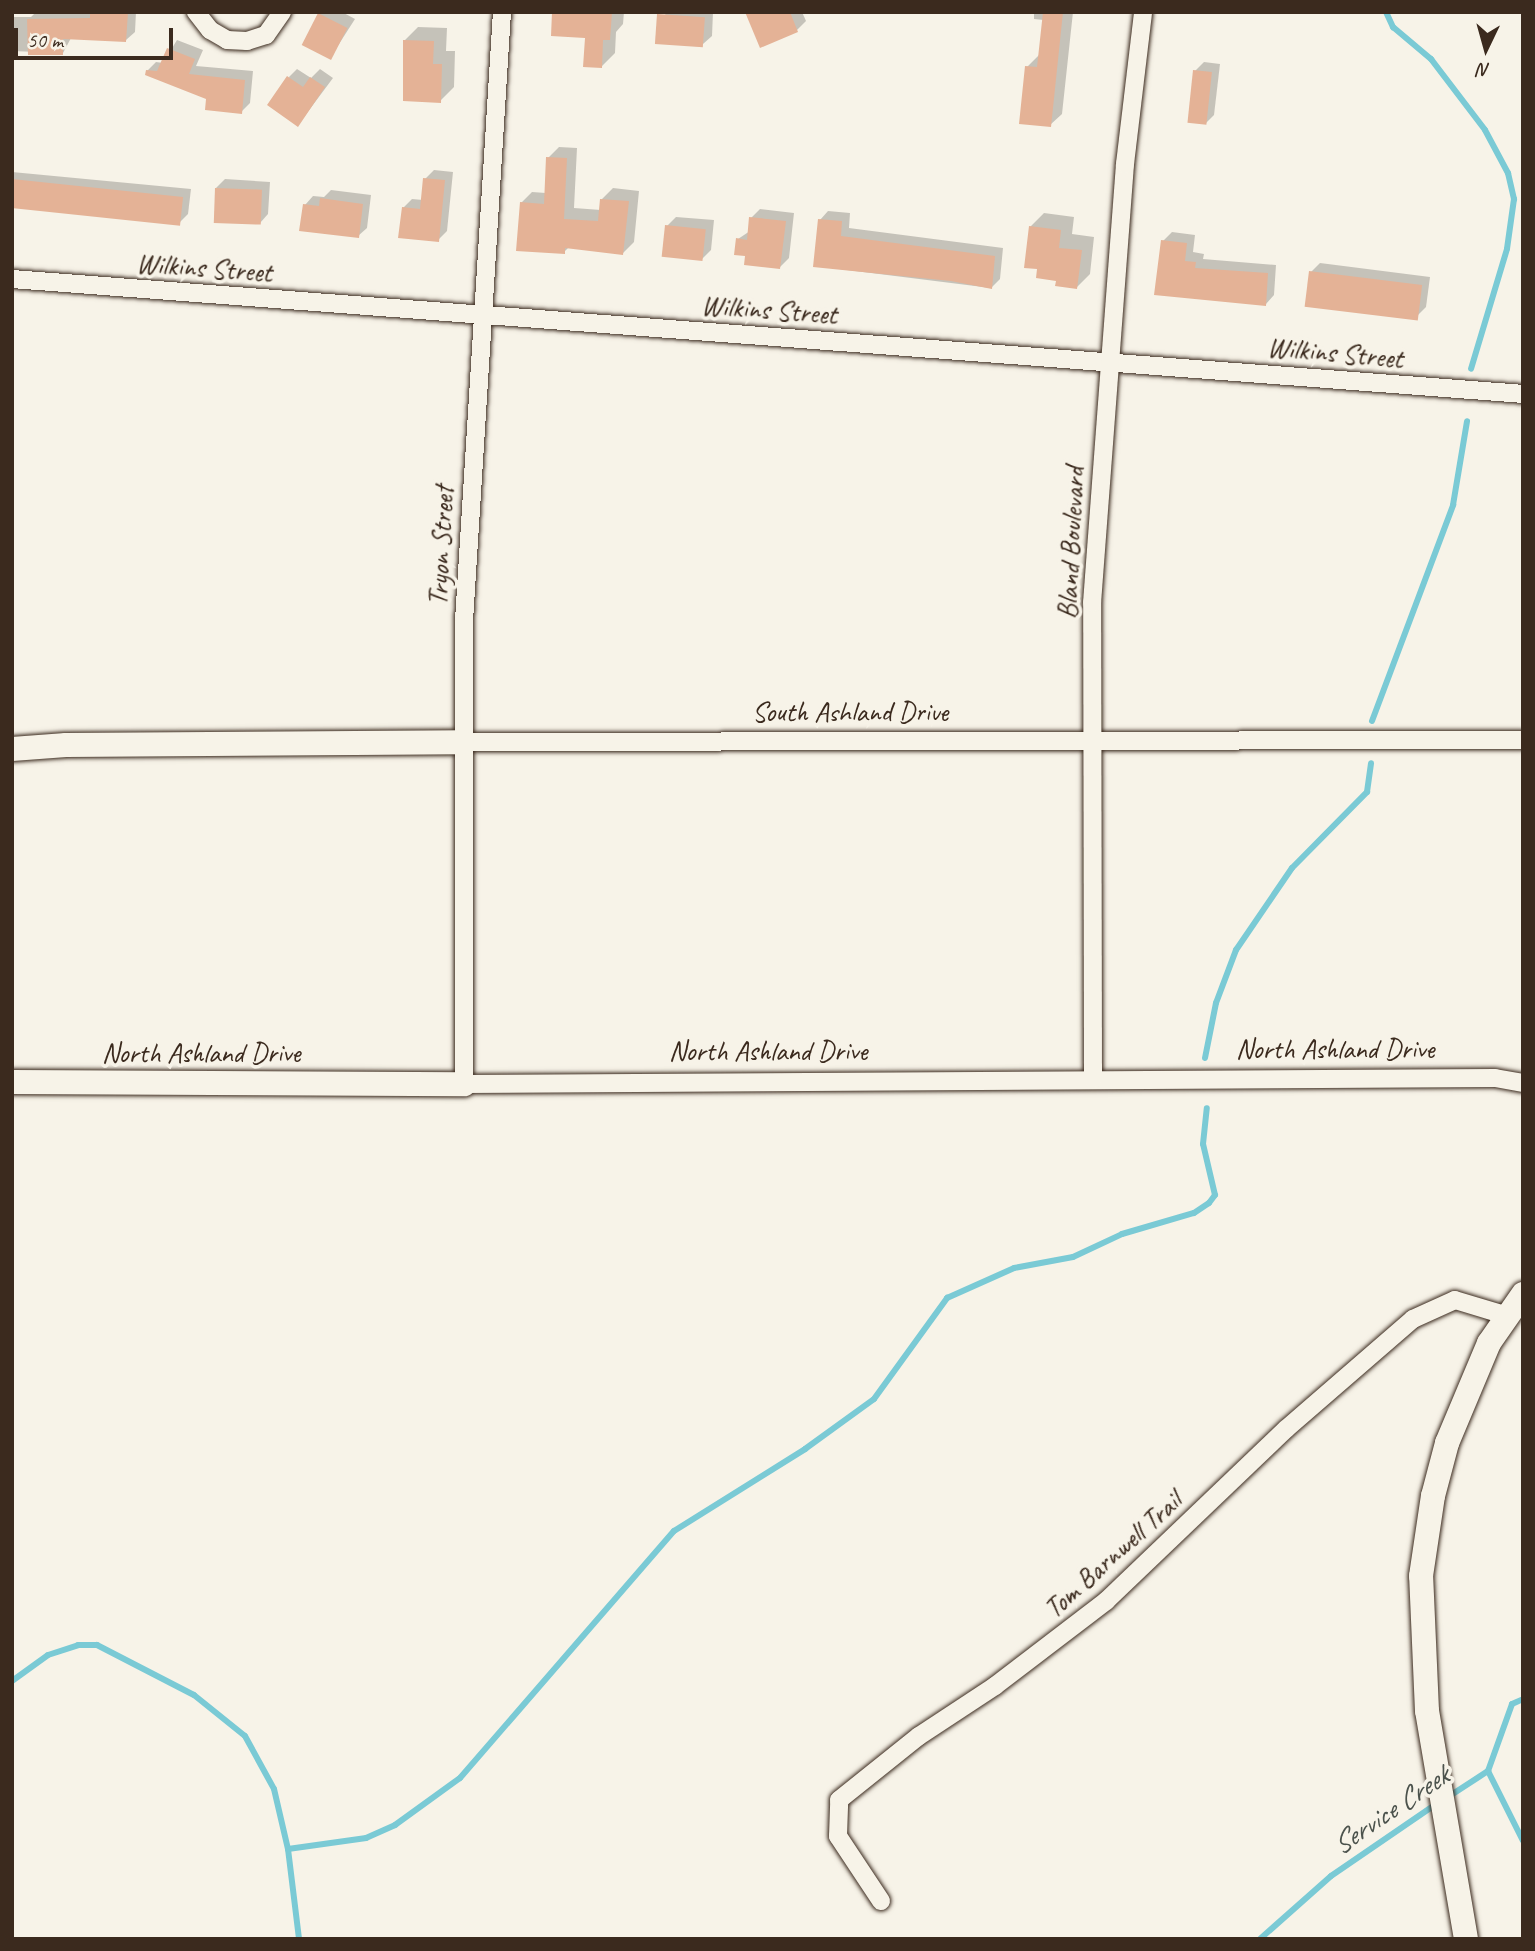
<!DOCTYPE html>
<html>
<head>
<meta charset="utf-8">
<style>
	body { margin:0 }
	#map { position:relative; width:1535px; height:1951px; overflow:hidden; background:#f7f3e8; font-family:Caveat,sans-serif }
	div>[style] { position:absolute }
	.shadow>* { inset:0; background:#0003 }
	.stream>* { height:6px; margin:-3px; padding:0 3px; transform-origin:3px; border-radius:3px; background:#7acad5 }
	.building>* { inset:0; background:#e4b296; transform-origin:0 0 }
	.roads { filter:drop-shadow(0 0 2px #3b2a1e) drop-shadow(0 0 2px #3b2a1e) }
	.street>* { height:18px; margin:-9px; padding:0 9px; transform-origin:9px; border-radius:9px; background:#f7f3e8 }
	.secondary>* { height:24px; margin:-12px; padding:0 12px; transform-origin:12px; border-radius:12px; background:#f7f3e8 }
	span { translate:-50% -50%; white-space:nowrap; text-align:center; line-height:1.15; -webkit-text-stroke:7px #f7f3e8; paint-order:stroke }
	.street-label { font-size:28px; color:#3b2a1e }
	.water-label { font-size:30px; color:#4b524c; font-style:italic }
	.frame { position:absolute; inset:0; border:14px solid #3b2a1e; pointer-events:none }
	.north { position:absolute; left:1451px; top:14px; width:70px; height:70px; -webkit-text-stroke:5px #f7f3e8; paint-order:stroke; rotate:185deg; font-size:19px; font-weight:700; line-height:28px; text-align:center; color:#3b2a1e }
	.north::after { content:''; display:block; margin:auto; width:24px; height:32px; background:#3b2a1e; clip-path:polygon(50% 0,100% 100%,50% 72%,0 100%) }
	.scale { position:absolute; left:14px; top:28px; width:159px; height:32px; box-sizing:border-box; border:4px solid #3b2a1e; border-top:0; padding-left:9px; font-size:21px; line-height:24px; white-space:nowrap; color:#3b2a1e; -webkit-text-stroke:5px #f7f3e8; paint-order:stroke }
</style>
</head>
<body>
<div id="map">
	<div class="shadow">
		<div style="clip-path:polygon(36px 12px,136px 12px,135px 32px,126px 40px,71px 38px,63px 53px,12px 51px,12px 17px,31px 17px)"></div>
		<div style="clip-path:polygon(342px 12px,355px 19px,330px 58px,319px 14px)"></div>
		<div style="clip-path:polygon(554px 12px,624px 12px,623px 24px,616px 32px,615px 53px,601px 67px,587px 37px)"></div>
		<div style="clip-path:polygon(662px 12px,713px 12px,712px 36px,703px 44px)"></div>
		<div style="clip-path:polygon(748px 12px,802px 12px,806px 21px,797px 30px,761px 46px)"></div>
		<div style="clip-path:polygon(1034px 12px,1073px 12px,1062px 114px,1050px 125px,1027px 67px,1039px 55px,1044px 20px,1034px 19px)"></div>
		<div style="clip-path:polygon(418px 27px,447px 28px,446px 51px,455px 51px,454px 87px,440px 101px,404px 41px)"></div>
		<div style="clip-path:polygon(177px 40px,203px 50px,196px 66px,253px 71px,250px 103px,241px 112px,147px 71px,156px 62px,163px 63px)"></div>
		<div style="clip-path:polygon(1204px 62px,1220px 64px,1214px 115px,1205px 124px,1195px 71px)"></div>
		<div style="clip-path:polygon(297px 69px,311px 78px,320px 69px,333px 78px,298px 125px,289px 77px)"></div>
		<div style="clip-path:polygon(559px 147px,577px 148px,574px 208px,601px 210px,602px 199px,613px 188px,639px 191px,634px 242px,623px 253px,569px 247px,564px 252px,521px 203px,532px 192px,546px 193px,548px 158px)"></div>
		<div style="clip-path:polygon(434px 170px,453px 172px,447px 231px,438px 240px,403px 208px,412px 199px,423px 200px,425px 179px)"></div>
		<div style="clip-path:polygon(12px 172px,191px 189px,188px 214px,179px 223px,12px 204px)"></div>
		<div style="clip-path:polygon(225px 179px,270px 182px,268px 214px,260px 223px,216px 188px)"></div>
		<div style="clip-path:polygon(331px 190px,371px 195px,367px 228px,358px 236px,305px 205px,313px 196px,324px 197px)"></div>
		<div style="clip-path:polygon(760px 209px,794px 213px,789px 258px,780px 267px,747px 254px,738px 239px,750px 231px,751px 218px)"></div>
		<div style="clip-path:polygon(828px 211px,850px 213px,849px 228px,1003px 248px,1000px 279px,991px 288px,815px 266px,820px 220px)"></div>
		<div style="clip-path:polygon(1044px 213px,1074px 217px,1072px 234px,1094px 237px,1090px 274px,1077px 287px,1039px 268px,1030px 227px)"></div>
		<div style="clip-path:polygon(676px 217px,714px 220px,711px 250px,702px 259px,667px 226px)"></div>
		<div style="clip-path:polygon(1172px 232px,1195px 235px,1193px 252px,1204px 254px,1203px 259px,1276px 265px,1274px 295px,1266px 304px,1156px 294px,1163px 241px)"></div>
		<div style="clip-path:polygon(1320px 263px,1430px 277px,1426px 307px,1417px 316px,1311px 272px)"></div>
	</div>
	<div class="stream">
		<div style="left:1386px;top:12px;width:17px;rotate:65deg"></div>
		<div style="left:1393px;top:27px;width:50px;rotate:40.1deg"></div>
		<div style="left:1431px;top:59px;width:89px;rotate:52.7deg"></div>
		<div style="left:1485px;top:130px;width:49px;rotate:61.9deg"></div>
		<div style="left:1508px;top:173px;width:27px;rotate:77deg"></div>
		<div style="left:1514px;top:199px;width:50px;rotate:98deg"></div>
		<div style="left:1507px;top:249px;width:125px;rotate:106.7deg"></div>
		<div style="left:1372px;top:721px;width:231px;rotate:-69.4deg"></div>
		<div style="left:1453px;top:505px;width:85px;rotate:-80.5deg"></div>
		<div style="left:1205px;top:1058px;width:56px;rotate:-78.7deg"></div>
		<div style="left:1216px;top:1003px;width:57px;rotate:-69.3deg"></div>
		<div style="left:1236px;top:950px;width:99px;rotate:-55.7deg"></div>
		<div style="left:1292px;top:868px;width:107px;rotate:-45.4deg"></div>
		<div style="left:1367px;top:792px;width:29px;rotate:-82deg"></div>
		<div style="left:12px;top:1681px;width:44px;rotate:-35.8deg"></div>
		<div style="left:48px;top:1655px;width:32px;rotate:-18deg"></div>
		<div style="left:78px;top:1645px;width:19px"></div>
		<div style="left:97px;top:1645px;width:109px;rotate:27.3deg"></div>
		<div style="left:194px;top:1695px;width:65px;rotate:38.8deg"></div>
		<div style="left:245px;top:1736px;width:60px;rotate:61.3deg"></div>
		<div style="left:274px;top:1789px;width:62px;rotate:76.9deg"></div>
		<div style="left:288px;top:1849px;width:91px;rotate:83deg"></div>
		<div style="left:1488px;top:1771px;width:71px;rotate:-70.3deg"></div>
		<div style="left:1512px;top:1704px;width:12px;rotate:-24deg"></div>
		<div style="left:1488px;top:1771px;width:78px;rotate:63.4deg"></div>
		<div style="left:1448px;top:1797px;width:48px;rotate:-33deg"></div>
		<div style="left:288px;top:1849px;width:79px;rotate:-8deg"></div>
		<div style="left:366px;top:1838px;width:32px;rotate:-24deg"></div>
		<div style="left:395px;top:1825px;width:80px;rotate:-35.9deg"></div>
		<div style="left:460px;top:1778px;width:327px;rotate:-49.1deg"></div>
		<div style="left:674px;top:1531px;width:155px;rotate:-32deg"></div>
		<div style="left:805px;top:1449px;width:85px;rotate:-35.9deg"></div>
		<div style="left:874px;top:1399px;width:125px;rotate:-54.1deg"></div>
		<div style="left:947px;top:1298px;width:73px;rotate:-24.1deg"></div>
		<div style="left:1014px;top:1268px;width:60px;rotate:-10.6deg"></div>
		<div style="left:1073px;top:1257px;width:54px;rotate:-25.1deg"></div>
		<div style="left:1122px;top:1234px;width:75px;rotate:-16.3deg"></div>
		<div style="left:1194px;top:1213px;width:18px;rotate:-34deg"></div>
		<div style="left:1209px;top:1203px;width:10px;rotate:-53deg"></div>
		<div style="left:1215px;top:1195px;width:52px;rotate:-103.2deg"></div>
		<div style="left:1203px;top:1144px;width:36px;rotate:-84deg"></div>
		<div style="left:1260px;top:1939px;width:95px;rotate:-41.6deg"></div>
		<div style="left:1331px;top:1876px;width:127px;rotate:-34.4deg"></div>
	</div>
	<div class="building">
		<div style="clip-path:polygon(90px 12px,128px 12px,126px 42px,63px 39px,63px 55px,28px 55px,27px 19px,90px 18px)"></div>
		<div style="clip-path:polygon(552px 12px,612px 12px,610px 40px,603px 40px,602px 68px,583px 67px,585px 38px,551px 36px)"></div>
		<div style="clip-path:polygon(745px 12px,790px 12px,798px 32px,760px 48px)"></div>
		<div style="clip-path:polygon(1043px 12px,1063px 12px,1051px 127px,1019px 124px,1025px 66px,1037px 67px)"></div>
		<div style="left:318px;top:13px;width:33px;height:36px;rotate:27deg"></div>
		<div style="left:657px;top:14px;width:48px;height:30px;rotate:4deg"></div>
		<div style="clip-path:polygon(403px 40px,434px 41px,433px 64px,442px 64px,441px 103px,403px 101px)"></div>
		<div style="clip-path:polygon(167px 48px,195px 59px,189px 74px,245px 80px,242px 114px,205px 110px,206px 99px,145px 75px,146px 70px,157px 71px)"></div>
		<div style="left:1193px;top:70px;width:19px;height:53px;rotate:6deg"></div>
		<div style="clip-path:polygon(287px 76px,303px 87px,310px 77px,325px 87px,298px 127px,267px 105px)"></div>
		<div style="clip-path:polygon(546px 157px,567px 158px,564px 219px,598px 221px,600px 199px,629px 201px,623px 255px,565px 248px,565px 254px,516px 251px,520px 202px,544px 204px)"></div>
		<div style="clip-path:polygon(423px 178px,445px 180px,439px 242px,398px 238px,402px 207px,420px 209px)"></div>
		<div style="left:12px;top:179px;width:172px;height:29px;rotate:6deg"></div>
		<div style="left:215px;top:188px;width:47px;height:35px;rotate:2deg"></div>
		<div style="clip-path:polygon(320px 198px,363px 204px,359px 238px,299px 231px,303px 204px,319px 206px)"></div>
		<div style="clip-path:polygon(749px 217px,786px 221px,780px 269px,744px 265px,745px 256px,734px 255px,736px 238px,747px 240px)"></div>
		<div style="clip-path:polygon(818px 219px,842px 221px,841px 236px,995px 256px,992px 289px,951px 281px,813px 267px)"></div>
		<div style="left:665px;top:225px;width:41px;height:32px;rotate:6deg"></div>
		<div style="clip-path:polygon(1029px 226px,1061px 230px,1059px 248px,1082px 250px,1077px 289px,1055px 286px,1056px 281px,1036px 278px,1037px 269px,1024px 268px)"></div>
		<div style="clip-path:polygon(1161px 240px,1187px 243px,1185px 261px,1196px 262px,1195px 268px,1268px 273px,1266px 306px,1154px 295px)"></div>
		<div style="left:1309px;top:271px;width:114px;height:36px;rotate:7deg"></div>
	</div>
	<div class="roads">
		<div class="street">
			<div style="left:196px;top:12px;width:23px;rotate:52deg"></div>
			<div style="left:210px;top:30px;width:20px;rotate:30deg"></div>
			<div style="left:227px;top:40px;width:20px;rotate:3deg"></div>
			<div style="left:247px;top:41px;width:20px;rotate:-18deg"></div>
			<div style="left:266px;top:35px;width:28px;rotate:-55deg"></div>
			<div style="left:502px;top:12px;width:610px;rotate:93.57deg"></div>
			<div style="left:464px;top:621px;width:463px;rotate:90deg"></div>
			<div style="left:464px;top:1084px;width:1031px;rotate:-0.33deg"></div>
			<div style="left:1495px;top:1078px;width:28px;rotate:10deg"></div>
			<div style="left:12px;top:279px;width:1515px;rotate:4.35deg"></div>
			<div style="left:462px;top:742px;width:1061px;rotate:-0.11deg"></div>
			<div style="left:1093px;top:1079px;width:476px;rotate:-90.1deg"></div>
			<div style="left:1092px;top:603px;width:440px;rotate:-85.7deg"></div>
			<div style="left:1125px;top:164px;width:153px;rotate:-83.2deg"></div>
			<div style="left:881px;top:1901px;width:78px;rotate:-123.5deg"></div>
			<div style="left:838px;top:1836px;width:36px;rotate:-88deg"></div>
			<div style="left:839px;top:1800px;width:102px;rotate:-38.7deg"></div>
			<div style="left:919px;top:1736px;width:91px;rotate:-33.3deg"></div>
			<div style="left:995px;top:1686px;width:140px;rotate:-37.4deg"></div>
			<div style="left:1106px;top:1601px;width:249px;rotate:-43.7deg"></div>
			<div style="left:1286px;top:1429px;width:168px;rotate:-40.9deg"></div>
			<div style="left:1413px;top:1319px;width:46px;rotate:-24.3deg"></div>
			<div style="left:1455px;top:1300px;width:55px;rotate:16.8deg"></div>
		</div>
		<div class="secondary">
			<div style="left:12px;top:749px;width:54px;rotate:-4.2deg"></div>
			<div style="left:66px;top:745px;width:396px;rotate:-0.4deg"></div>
			<div style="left:12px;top:1082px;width:452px;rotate:0.3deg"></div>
			<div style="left:1466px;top:1939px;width:231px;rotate:-99.7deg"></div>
			<div style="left:1427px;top:1711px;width:135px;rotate:-92.5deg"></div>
			<div style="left:1421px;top:1576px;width:81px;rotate:-81.5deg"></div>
			<div style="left:1433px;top:1496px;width:55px;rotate:-75.2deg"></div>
			<div style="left:1447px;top:1443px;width:108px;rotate:-67.2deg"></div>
			<div style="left:1489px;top:1343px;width:60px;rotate:-55.2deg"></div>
		</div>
	</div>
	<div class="street-label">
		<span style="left:204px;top:268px;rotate:4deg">Wilkins Street</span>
		<span style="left:769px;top:310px;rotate:4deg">Wilkins Street</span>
		<span style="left:1335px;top:353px;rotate:5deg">Wilkins Street</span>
		<span style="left:1071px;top:543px;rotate:-87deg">Bland Boulevard</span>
		<span style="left:441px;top:546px;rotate:-87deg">Tryon Street</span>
		<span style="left:850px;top:712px">South Ashland Drive</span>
		<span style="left:1335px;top:1049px">North Ashland Drive</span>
		<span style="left:768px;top:1051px">North Ashland Drive</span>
		<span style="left:201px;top:1053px">North Ashland Drive</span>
		<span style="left:1113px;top:1555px;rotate:-42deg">Tom Barnwell Trail</span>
	</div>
	<div class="water-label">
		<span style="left:1390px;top:1810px;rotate:-34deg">Service Creek</span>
	</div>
	<div class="frame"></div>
	<div class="north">N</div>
	<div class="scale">50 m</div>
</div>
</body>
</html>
